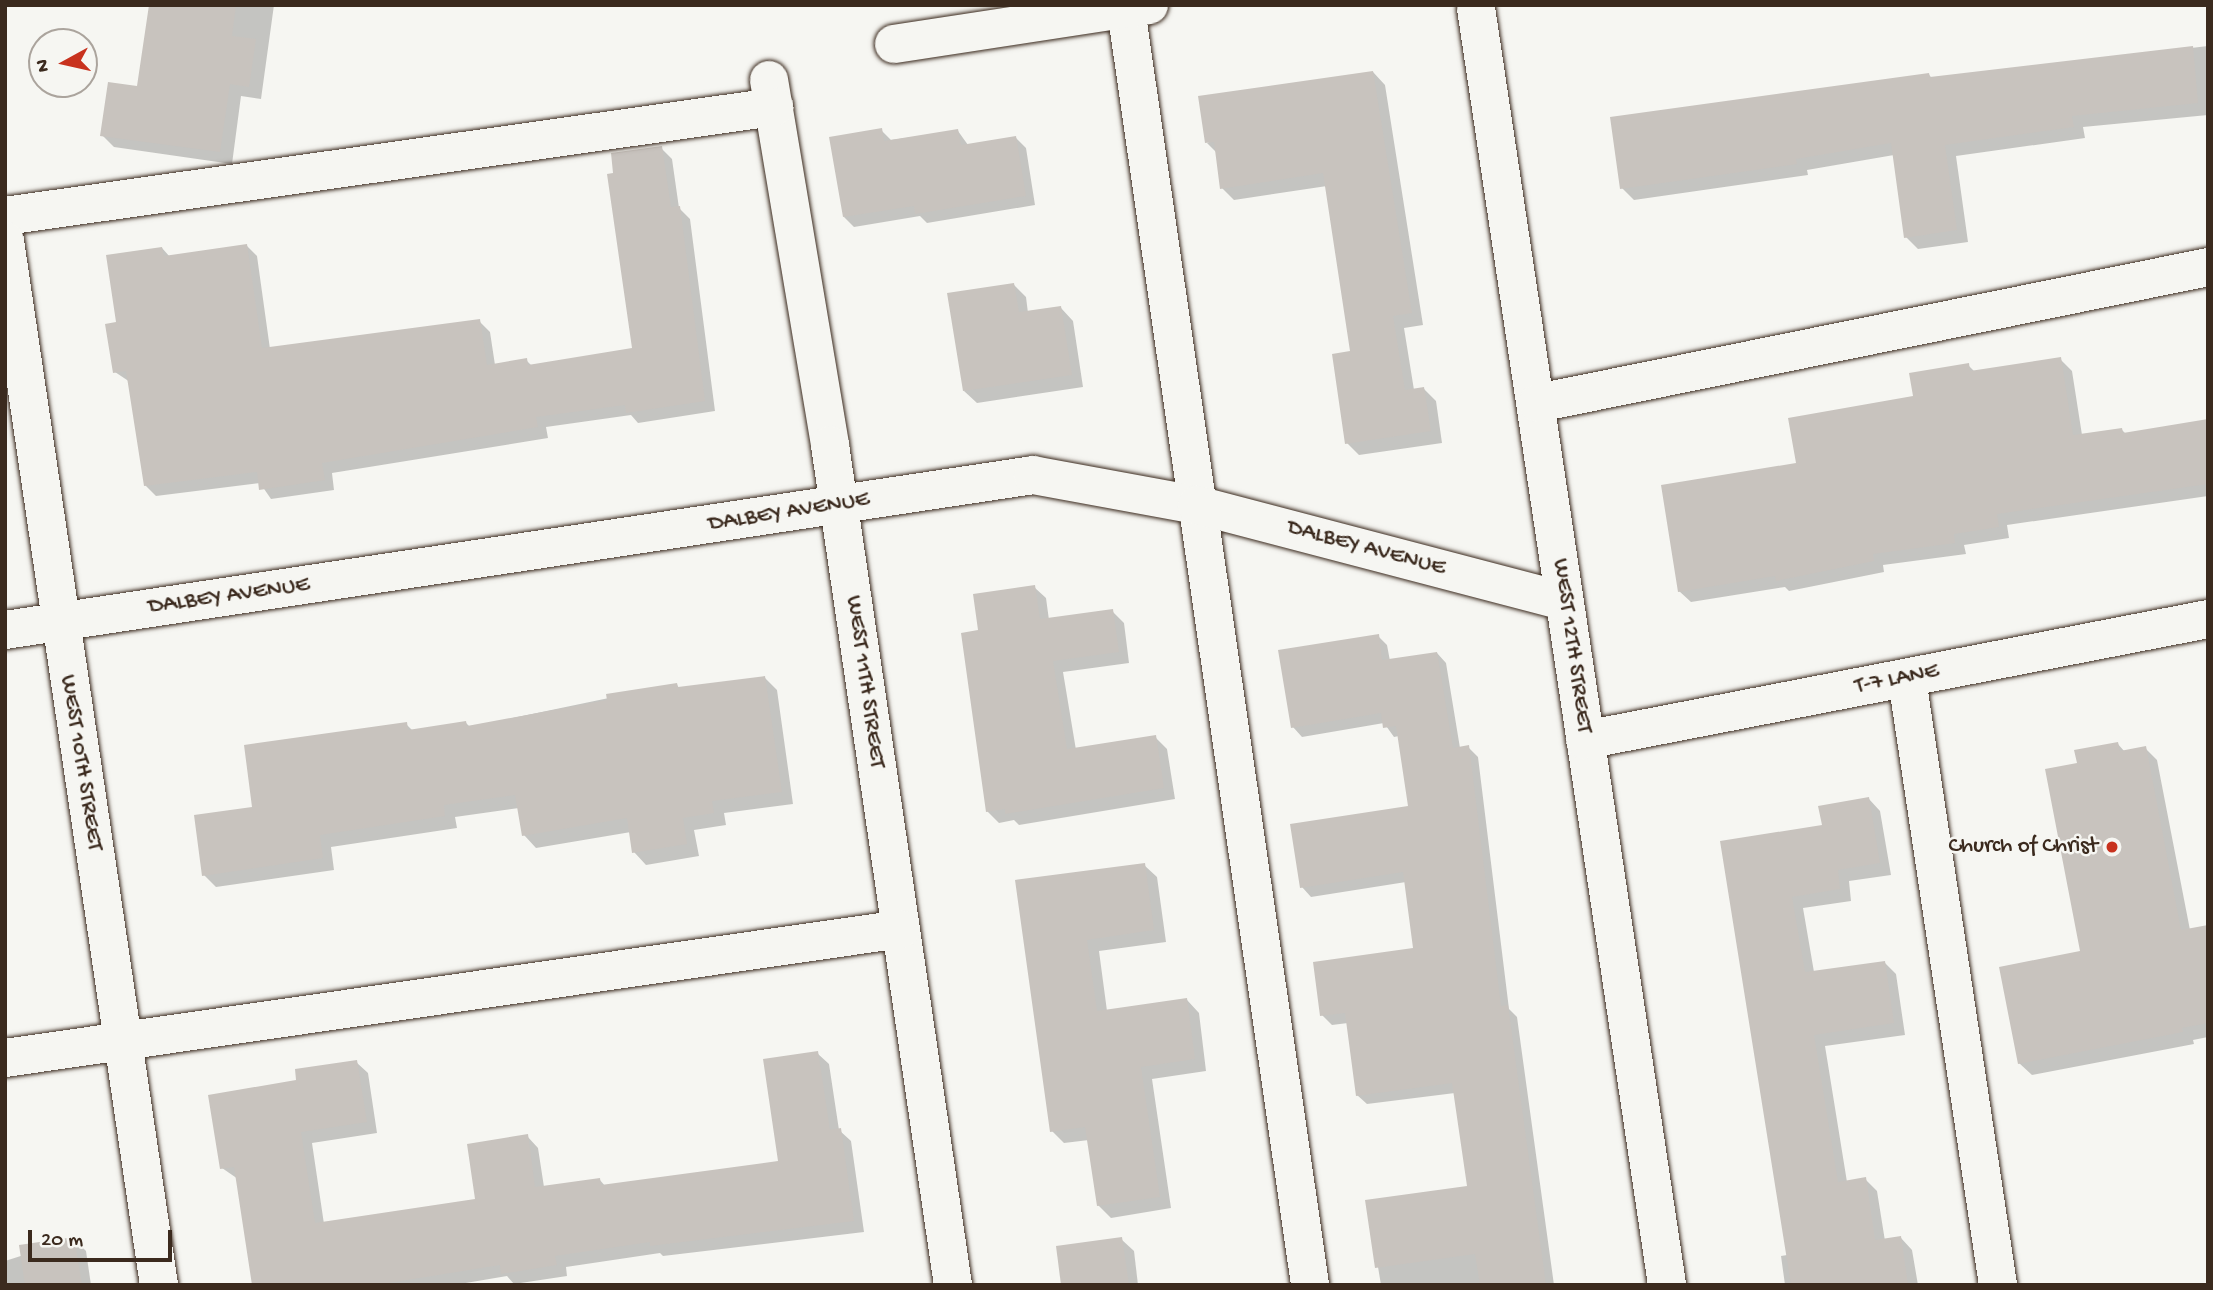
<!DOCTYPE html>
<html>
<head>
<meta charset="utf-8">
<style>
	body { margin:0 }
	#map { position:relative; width:2213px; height:1290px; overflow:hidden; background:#f6f6f2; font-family:"Gochi Hand",sans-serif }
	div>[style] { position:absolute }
	.shadow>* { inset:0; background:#0003 }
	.building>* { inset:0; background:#c8c3be }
	.roads { filter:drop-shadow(0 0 2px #3b2a1e) drop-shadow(0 0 2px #3b2a1e) }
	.minor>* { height:38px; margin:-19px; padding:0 19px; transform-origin:19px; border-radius:19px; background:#f6f6f2 }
	.dots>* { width:19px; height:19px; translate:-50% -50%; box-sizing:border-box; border:4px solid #f6f6f2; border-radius:50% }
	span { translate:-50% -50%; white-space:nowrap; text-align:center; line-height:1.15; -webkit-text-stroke:5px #f6f6f2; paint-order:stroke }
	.street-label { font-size:23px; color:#3b2a1e }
	.poi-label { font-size:23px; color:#3b2a1e }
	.right { translate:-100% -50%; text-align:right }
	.frame { position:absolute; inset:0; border:7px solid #3b2a1e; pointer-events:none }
	.north { position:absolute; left:28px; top:28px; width:70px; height:70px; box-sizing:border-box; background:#f6f6f2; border:2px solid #aba49d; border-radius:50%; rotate:262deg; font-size:19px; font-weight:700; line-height:28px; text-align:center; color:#3b2a1e }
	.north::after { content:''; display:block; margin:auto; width:24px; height:32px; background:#c8321e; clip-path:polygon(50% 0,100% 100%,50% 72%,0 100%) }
	.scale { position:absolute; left:28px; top:1230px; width:144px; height:32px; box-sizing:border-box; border:4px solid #3b2a1e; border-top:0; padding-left:9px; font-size:21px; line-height:24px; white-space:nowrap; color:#3b2a1e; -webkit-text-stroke:5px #f6f6f2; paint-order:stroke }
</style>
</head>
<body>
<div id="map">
	<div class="shadow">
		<div style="clip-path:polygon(150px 5px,274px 5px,261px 99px,241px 96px,232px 164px,114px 147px,102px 135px,139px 88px)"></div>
		<div style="clip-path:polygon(2208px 46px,2208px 115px,2083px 127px,2085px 138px,1956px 156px,1968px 242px,1918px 249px,1906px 237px,1894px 155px,1807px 170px,1808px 175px,1634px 200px,1622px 188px,1929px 75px,1932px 78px)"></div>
		<div style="clip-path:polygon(1373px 72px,1385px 85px,1423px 325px,1404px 328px,1414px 390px,1424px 389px,1436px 401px,1442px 443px,1359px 455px,1347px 443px,1352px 353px,1327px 186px,1234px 200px,1222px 188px,1217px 153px,1207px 143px)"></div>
		<div style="clip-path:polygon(881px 130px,891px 140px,958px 131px,968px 145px,1016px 138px,1026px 148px,1035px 205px,927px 223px,920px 216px,854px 227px,844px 217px)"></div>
		<div style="clip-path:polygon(661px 148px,672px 159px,679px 208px,690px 219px,715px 411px,638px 423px,631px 415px,546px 427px,548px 438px,332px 473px,334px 490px,271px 499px,260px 483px,156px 496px,145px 485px,130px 382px,115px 372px,118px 324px,162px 248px,170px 257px,247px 246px,257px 256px,270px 349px,479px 321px,490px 332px,495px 365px,526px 360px,532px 366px,634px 350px)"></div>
		<div style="clip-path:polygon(1014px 285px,1026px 297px,1028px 313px,1061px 308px,1073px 321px,1083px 387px,977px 403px,964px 391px)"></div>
		<div style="clip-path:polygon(2060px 359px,2072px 371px,2082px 435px,2121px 429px,2126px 434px,2208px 421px,2208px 496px,2007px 525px,2009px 538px,1964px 545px,1966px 554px,1883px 565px,1884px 572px,1789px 591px,1785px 587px,1691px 602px,1679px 591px,1798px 465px,1968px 365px,1975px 372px)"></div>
		<div style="clip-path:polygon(1034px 587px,1046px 598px,1049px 620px,1112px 611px,1124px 623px,1129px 663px,1063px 672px,1076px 750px,1155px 737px,1167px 749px,1175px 799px,1019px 825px,1014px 820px,999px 823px,987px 811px,980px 632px)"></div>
		<div style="clip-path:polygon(1378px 636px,1387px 645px,1390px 661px,1437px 653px,1446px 663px,1460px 748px,1468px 747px,1478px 757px,1509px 1009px,1517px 1017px,1554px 1285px,1381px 1285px,1367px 1201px,1469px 1187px,1455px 1093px,1367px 1104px,1357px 1095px,1348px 1023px,1332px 1025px,1322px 1015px,1415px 950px,1406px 882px,1311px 897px,1302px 887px,1410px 808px,1399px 736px,1394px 737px,1384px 723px,1302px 737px,1293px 727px)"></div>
		<div style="clip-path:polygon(765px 678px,777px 690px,793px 804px,724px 813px,726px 825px,694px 830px,699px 856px,646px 865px,634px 852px,631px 832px,536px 848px,524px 835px,519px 808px,455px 817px,457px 828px,331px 847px,334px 870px,216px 887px,204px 875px,254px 808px,406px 724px,413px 731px,466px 723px,470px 727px,676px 684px,680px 689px)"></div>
		<div style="clip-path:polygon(2117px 743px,2125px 752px,2145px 748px,2157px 760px,2190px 930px,2208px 927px,2208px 1037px,2193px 1040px,2194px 1044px,2032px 1075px,2019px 1063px,2082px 952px,2079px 764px)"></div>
		<div style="clip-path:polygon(1869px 799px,1880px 811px,1891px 875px,1849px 881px,1851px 901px,1803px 908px,1814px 972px,1884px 962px,1896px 974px,1905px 1035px,1825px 1046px,1847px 1182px,1865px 1179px,1877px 1191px,1885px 1241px,1901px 1238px,1912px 1250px,1918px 1285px,1785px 1285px,1781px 1256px,1787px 1255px,1722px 843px,1824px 827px)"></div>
		<div style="clip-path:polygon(1144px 865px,1157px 877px,1166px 942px,1099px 951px,1107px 1011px,1187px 1000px,1199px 1013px,1206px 1071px,1152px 1079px,1171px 1208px,1111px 1218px,1098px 1205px,1089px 1140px,1064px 1143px,1052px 1131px,1016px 881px)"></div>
		<div style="clip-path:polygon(817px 1053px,829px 1064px,839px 1130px,851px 1141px,864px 1232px,663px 1256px,660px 1253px,566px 1267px,567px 1276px,514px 1284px,507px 1276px,454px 1285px,253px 1285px,238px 1179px,222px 1168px,298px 1082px,356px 1062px,368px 1073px,377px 1133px,312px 1143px,324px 1224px,477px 1201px,527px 1136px,538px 1148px,544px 1187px,599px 1179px,606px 1187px,780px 1162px)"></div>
		<div style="clip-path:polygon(74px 1239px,86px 1251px,91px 1285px,5px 1285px,5px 1261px)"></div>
		<div style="clip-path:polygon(1121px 1239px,1134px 1251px,1138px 1285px,1063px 1285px)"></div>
	</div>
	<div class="building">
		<div style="clip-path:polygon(149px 5px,236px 5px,232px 36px,256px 39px,249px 87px,230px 84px,220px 152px,100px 136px,108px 82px,137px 86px)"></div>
		<div style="clip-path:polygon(2193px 46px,2198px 103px,2072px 116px,2074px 127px,1945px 145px,1957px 230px,1904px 238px,1891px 143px,1796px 159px,1797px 164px,1620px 189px,1610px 117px,1929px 73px,1930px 77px)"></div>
		<div style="clip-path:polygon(1373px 71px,1412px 313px,1393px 316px,1405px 390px,1424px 387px,1431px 431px,1345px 444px,1332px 354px,1350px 351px,1323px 173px,1220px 189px,1214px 142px,1205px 143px,1198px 96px)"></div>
		<div style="clip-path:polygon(882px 128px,884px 141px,958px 129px,961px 145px,1016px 136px,1026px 196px,915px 214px,914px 206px,843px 217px,829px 137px)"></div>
		<div style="clip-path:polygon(662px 146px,671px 207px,680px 206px,705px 401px,626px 413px,625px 405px,536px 417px,538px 427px,322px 463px,325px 480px,259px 490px,257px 472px,144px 486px,126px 371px,113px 373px,105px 324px,116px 322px,106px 255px,162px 247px,164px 256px,247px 244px,262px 348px,480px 319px,487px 365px,527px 358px,528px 365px,632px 348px,607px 174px,613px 173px,611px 153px)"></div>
		<div style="clip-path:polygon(1014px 283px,1019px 312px,1061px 306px,1072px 375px,963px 391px,947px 293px)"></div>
		<div style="clip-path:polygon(2061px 357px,2073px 435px,2122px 428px,2123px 433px,2208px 419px,2208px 484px,1997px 514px,1999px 527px,1954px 534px,1955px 543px,1873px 554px,1874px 561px,1776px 581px,1775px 576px,1678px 592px,1661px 485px,1796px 463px,1788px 418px,1913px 396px,1909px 373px,1969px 363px,1970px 371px)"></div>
		<div style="clip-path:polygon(1035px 585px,1040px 619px,1113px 609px,1119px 652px,1053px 661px,1067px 749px,1156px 735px,1164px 788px,1005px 814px,1005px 809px,986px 812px,961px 633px,978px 630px,973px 594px)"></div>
		<div style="clip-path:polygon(1379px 634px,1382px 660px,1437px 652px,1453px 748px,1469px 745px,1501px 1006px,1508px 1005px,1546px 1285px,1480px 1285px,1475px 1254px,1375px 1268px,1365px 1200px,1467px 1186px,1452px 1083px,1356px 1096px,1345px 1013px,1320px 1016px,1313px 962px,1413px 948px,1403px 872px,1300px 888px,1290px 824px,1408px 806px,1396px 726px,1383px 728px,1381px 713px,1291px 728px,1278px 650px)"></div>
		<div style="clip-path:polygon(765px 676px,782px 792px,712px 801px,714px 813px,683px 818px,687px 844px,632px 853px,627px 818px,522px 836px,515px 795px,444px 805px,445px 816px,320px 835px,323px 858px,202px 876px,194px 815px,252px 807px,244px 745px,407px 722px,408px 730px,466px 721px,467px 726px,607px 700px,606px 694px,677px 683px,678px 687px)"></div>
		<div style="clip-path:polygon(2118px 742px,2120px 751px,2146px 746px,2181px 930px,2208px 925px,2208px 1023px,2182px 1028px,2183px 1032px,2018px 1064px,1999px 967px,2080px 951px,2045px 769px,2077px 763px,2074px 750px)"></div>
		<div style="clip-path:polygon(1869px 797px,1880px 863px,1838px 870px,1840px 889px,1792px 897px,1805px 972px,1885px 961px,1894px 1023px,1814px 1035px,1838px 1182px,1866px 1177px,1875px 1240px,1901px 1236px,1908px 1285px,1791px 1285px,1720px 841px,1822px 825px,1818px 806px)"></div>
		<div style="clip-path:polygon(1145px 863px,1154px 930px,1087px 940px,1097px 1011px,1187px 998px,1195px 1059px,1141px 1067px,1160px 1197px,1097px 1206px,1085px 1127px,1050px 1132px,1015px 880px)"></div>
		<div style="clip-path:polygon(818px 1051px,830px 1130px,841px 1128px,854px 1221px,650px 1246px,650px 1242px,555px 1256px,557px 1265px,501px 1274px,500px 1265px,376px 1285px,252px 1285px,234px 1167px,220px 1169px,208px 1095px,296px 1080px,295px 1069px,357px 1060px,367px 1122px,301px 1132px,315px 1223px,475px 1199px,467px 1144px,528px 1134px,535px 1187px,600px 1178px,601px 1185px,778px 1161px,763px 1059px)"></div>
		<div style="clip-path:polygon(74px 1237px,82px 1285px,25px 1285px,19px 1245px)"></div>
		<div style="clip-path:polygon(1122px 1237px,1129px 1285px,1061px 1285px,1056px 1246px)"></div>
	</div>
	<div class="roads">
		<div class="minor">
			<div style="left:1476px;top:8px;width:1291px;rotate:81.49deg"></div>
			<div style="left:1126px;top:9px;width:1289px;rotate:81.79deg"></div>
			<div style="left:894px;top:44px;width:258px;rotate:-8.7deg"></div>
			<div style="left:769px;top:80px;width:370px;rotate:80.5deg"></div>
			<div style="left:830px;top:445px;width:849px;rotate:81.67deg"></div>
			<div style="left:5px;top:216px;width:777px;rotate:-8.07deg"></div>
			<div style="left:5px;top:241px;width:1055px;rotate:81.61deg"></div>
			<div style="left:1538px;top:403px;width:684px;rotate:-11.47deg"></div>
			<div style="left:5px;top:630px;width:1040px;rotate:-8.57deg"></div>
			<div style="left:1033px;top:475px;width:167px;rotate:10.4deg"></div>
			<div style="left:1197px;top:505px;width:379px;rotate:14.7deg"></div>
			<div style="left:1907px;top:679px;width:613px;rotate:81.46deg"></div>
			<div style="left:1585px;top:740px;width:635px;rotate:-10.99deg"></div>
			<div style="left:5px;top:1058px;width:905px;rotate:-8.19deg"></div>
		</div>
	</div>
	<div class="dots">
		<div style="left:2112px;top:847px;background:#c8321e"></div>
	</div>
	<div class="street-label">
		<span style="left:789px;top:513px;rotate:-9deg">DALBEY AVENUE</span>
		<span style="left:1366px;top:549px;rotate:15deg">DALBEY AVENUE</span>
		<span style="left:229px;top:597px;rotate:-8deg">DALBEY AVENUE</span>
		<span style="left:1571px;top:646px;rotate:82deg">WEST 12TH STREET</span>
		<span style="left:1897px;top:680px;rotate:-11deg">T-7 LANE</span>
		<span style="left:864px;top:682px;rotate:82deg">WEST 11TH STREET</span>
		<span style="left:80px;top:763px;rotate:81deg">WEST 10TH STREET</span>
	</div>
	<div class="poi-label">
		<span class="right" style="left:2098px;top:847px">Church of Christ</span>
	</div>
	<div class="frame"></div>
	<div class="north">N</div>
	<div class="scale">20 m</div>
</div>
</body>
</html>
